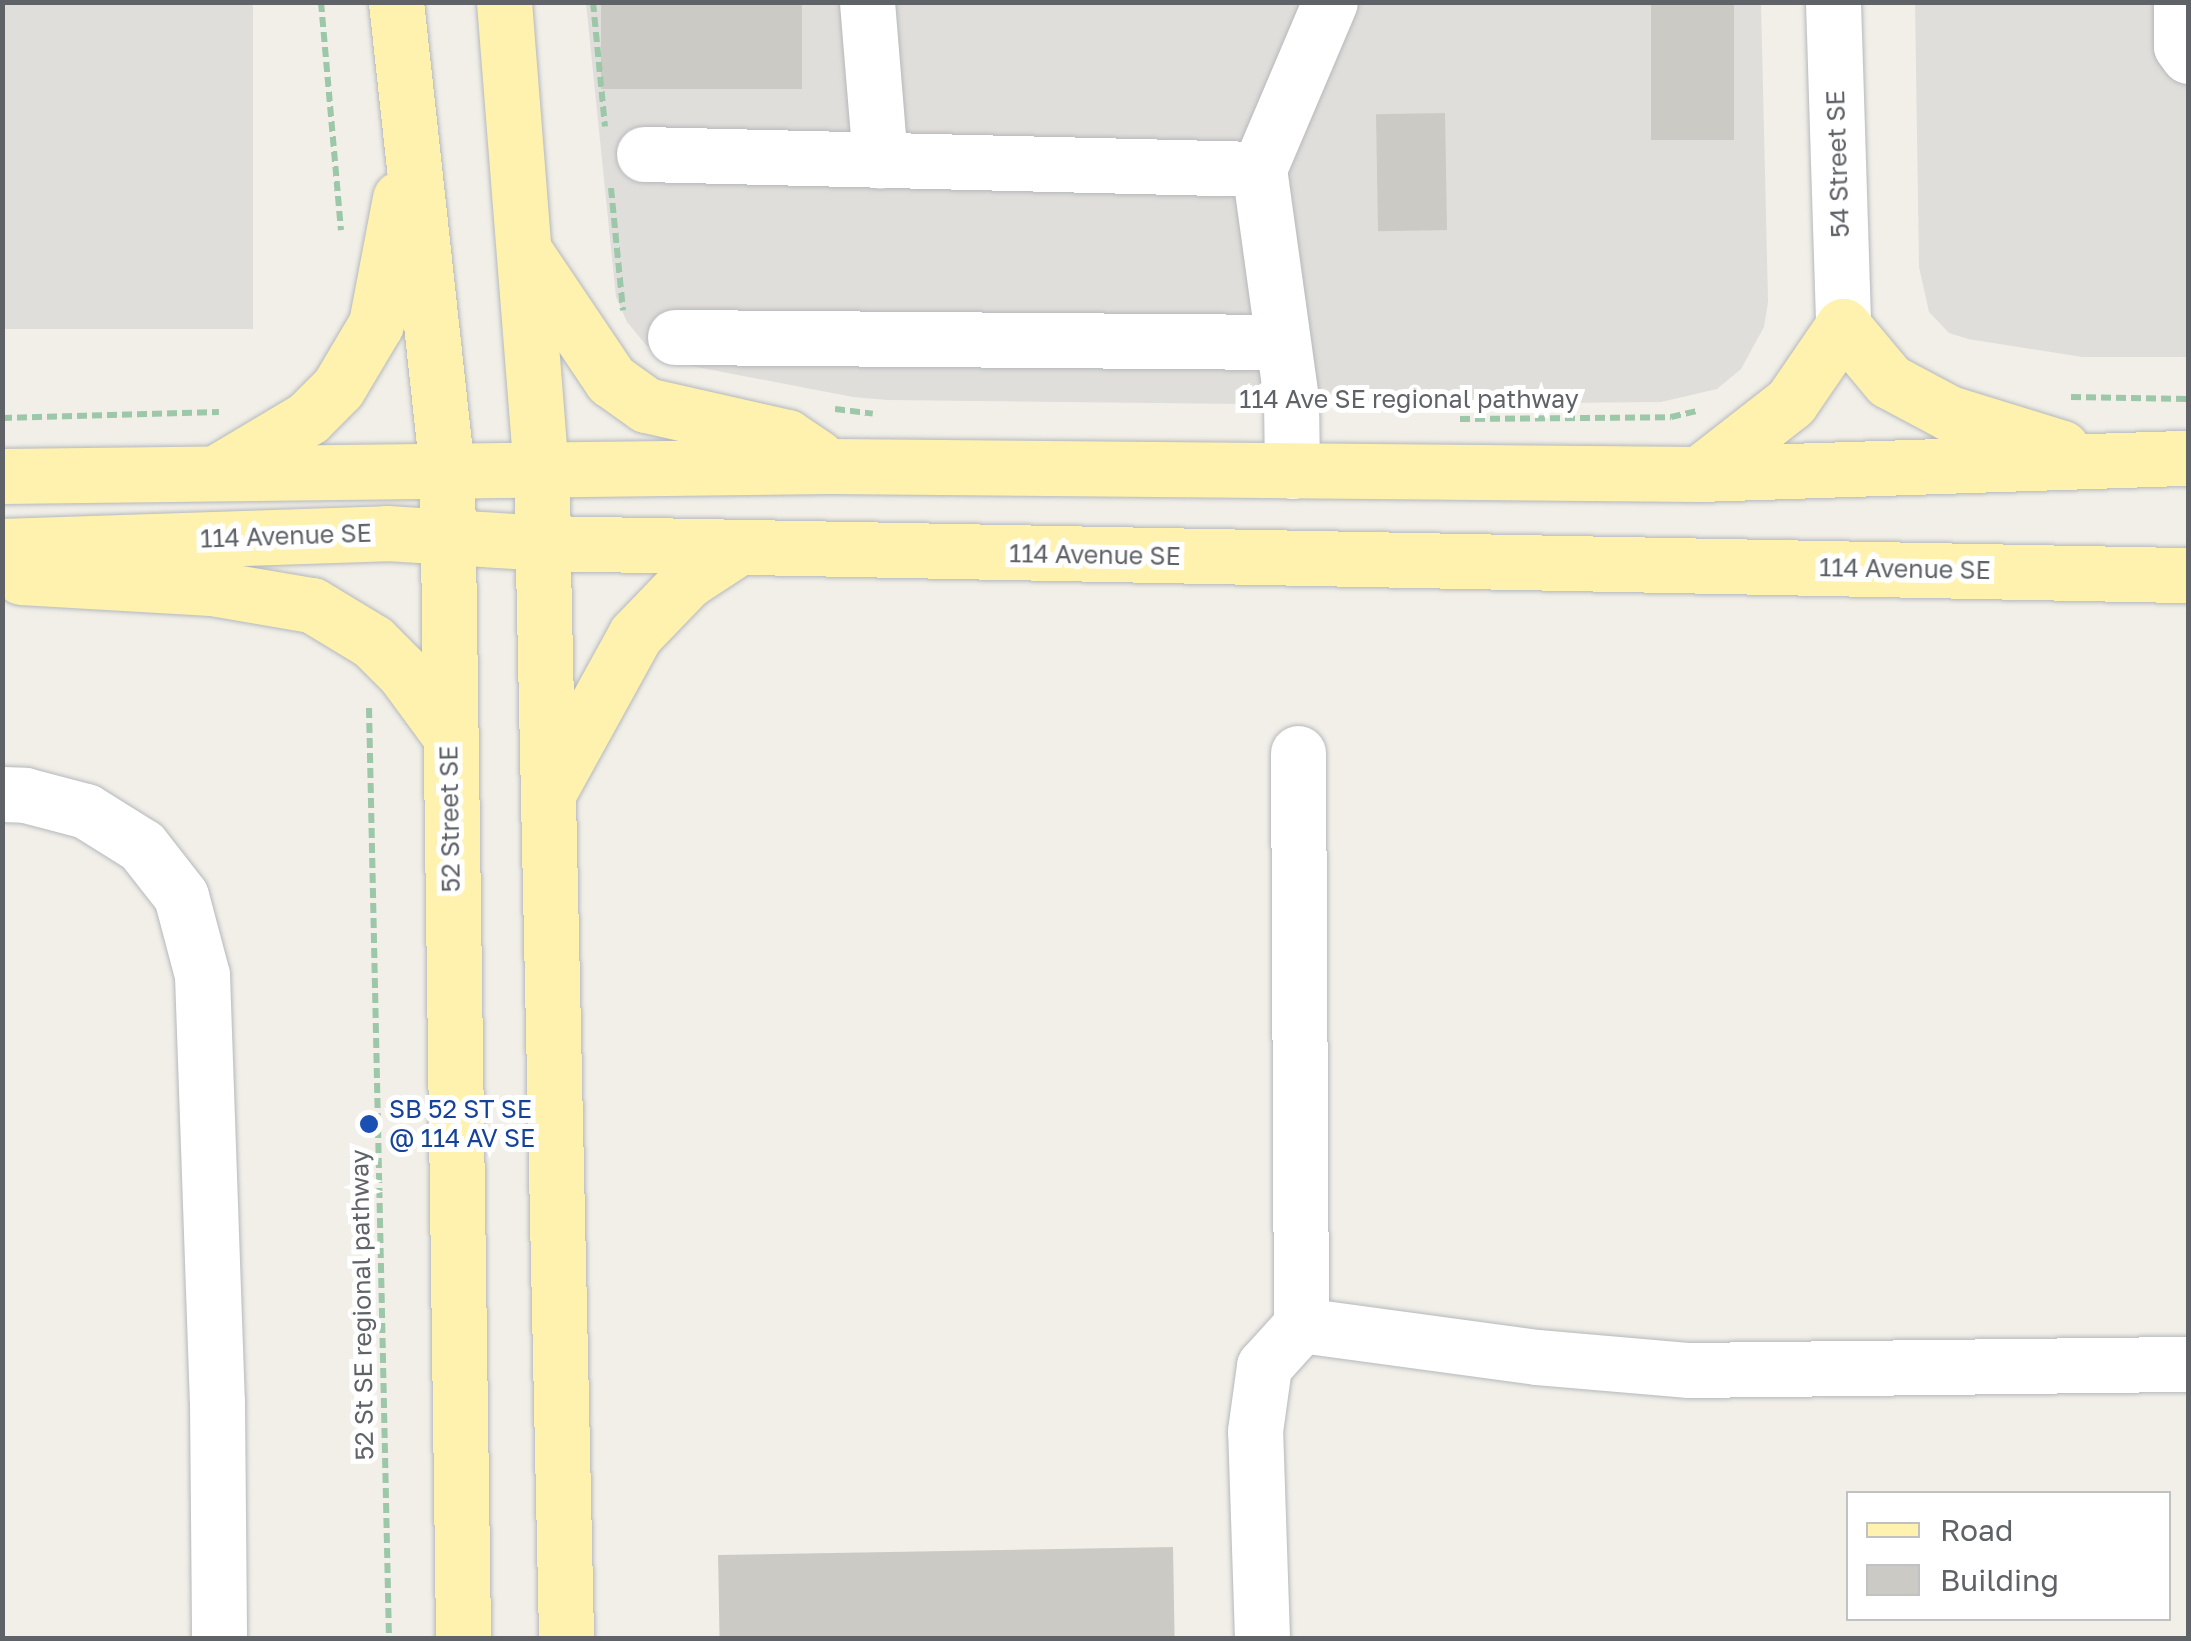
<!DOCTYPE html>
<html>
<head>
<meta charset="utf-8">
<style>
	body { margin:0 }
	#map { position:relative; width:2191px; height:1641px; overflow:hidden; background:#f1efe8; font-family:"Golos Text",sans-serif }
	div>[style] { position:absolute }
	.industrial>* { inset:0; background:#e0deda; transform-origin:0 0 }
	.building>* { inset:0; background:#cccac5; transform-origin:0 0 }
	.path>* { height:6px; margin-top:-3px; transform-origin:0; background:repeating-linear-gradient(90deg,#9cc7a9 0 10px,transparent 0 15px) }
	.roads { filter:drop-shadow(0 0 2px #b5b8bc) drop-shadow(0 0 2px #b5b8bc) }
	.minor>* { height:55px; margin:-27.5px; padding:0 27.5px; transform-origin:27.5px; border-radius:27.5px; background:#fff }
	.major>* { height:55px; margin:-27.5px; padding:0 27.5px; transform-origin:27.5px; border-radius:27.5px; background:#fff2af }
	.dots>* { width:28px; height:28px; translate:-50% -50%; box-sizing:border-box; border:5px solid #fff; border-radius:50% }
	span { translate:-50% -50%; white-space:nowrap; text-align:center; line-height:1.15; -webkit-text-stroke:10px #fff; paint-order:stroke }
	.street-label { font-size:25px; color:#5f6368 }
	.transit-label { font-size:25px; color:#164399 }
	.left { translate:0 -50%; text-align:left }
	.frame { position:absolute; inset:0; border:5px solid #5f6368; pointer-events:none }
	.legend { position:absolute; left:1846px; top:1491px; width:325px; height:130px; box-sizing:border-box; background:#fff; border:2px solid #bfc1c3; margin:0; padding:12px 18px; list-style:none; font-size:30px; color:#5f6368 }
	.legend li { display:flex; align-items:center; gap:20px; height:50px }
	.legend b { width:50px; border:2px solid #bfc1c3 }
</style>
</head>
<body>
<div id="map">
	<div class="industrial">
		<div style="left:2px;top:3px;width:251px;height:326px"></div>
		<div style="clip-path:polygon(586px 3px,1761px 3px,1768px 302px,1764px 327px,1741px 369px,1717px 389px,1661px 402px,1340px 405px,887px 400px,853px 397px,681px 364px,646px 345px,627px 322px,616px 297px)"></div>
		<div style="clip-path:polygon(1915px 3px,2188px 3px,2188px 357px,2082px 357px,1968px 339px,1949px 333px,1929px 312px,1919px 267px)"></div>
	</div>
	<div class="building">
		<div style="left:601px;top:2px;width:201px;height:87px"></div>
		<div style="left:1651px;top:2px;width:83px;height:138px"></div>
		<div style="left:1445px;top:113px;width:117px;height:69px;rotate:89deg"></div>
		<div style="left:1173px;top:1547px;width:91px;height:455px;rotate:89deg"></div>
	</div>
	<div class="path">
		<div style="left:321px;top:2px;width:229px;rotate:85deg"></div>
		<div style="left:593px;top:2px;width:125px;rotate:84.5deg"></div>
		<div style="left:611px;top:188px;width:123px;rotate:84.4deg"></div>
		<div style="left:2071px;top:397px;width:117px;rotate:1deg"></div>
		<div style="left:835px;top:409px;width:38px;rotate:7deg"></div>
		<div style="left:2px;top:418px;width:217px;rotate:-1.6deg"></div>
		<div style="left:1460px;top:419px;width:211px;rotate:-0.5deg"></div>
		<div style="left:1671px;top:417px;width:26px;rotate:-13deg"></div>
		<div style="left:369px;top:708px;width:930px;rotate:88.77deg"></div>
	</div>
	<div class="roads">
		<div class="minor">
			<div style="left:867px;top:2px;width:159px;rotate:85.3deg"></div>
			<div style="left:1833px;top:2px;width:324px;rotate:88.2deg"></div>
			<div style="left:2181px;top:2px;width:44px;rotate:90deg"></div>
			<div style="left:2181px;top:46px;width:12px;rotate:55deg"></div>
			<div style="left:644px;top:154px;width:615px;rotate:1.4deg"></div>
			<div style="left:675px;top:337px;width:606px;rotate:0.47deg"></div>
			<div style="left:1292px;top:471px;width:72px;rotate:-90.8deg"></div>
			<div style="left:1291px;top:399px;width:232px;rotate:-97.9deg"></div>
			<div style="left:1259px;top:169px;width:181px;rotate:-67deg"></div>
			<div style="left:2px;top:794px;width:23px;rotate:2deg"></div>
			<div style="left:25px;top:795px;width:63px;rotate:14.7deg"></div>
			<div style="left:86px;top:811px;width:66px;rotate:32deg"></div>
			<div style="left:142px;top:846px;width:63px;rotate:52deg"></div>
			<div style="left:181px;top:896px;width:82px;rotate:75.1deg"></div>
			<div style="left:202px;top:975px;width:426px;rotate:88deg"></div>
			<div style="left:217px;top:1401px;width:237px;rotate:89.5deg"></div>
			<div style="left:1301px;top:1325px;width:238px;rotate:7.7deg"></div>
			<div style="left:1537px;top:1357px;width:153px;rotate:4.9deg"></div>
			<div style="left:1689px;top:1370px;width:499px;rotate:-0.7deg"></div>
			<div style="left:1262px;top:1638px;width:207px;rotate:-91.9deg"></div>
			<div style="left:1255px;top:1431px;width:66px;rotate:-82.1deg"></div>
			<div style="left:1264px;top:1366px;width:55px;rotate:-47.9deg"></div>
			<div style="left:1301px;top:1325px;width:572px;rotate:-90.3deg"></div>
		</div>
		<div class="major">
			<div style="left:396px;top:2px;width:473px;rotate:83.8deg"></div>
			<div style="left:447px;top:472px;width:1166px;rotate:89.21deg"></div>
			<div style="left:504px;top:2px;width:470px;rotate:85.5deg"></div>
			<div style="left:541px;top:471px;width:1167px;rotate:88.77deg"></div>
			<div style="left:527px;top:255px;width:151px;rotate:56.1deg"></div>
			<div style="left:611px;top:380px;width:43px;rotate:35.5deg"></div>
			<div style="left:646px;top:405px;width:145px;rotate:12.8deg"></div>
			<div style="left:787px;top:437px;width:36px;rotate:34deg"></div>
			<div style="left:219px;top:471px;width:104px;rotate:-30.8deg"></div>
			<div style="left:308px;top:418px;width:42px;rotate:-45deg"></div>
			<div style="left:338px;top:388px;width:74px;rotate:-59.3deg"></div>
			<div style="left:376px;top:324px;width:128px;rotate:-79.2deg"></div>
			<div style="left:1699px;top:474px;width:117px;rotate:-38deg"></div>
			<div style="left:1791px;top:402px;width:92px;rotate:-55.6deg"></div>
			<div style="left:1843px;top:326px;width:72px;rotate:50.1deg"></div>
			<div style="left:1889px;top:381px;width:68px;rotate:28.1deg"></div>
			<div style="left:1949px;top:413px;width:118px;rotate:17.2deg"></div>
			<div style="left:2px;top:476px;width:828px;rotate:-0.69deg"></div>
			<div style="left:830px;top:466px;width:869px;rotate:0.53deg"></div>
			<div style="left:1699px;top:474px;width:489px;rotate:-1.9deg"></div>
			<div style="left:2px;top:546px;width:385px;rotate:-1.9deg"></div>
			<div style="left:387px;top:533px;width:157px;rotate:3.6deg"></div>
			<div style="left:544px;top:543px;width:1644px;rotate:1.12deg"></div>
			<div style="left:21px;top:577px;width:190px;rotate:3.3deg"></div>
			<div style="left:211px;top:588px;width:102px;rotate:9.6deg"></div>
			<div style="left:312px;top:605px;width:71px;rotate:31.2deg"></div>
			<div style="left:373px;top:642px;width:44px;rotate:45deg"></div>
			<div style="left:404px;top:673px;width:74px;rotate:53.7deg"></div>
			<div style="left:551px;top:788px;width:175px;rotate:-61.2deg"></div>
			<div style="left:635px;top:635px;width:75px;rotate:-46.1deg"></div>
			<div style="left:687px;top:581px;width:62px;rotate:-33.2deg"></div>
		</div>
	</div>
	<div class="dots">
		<div style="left:369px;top:1124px;background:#1a4fb4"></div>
	</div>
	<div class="street-label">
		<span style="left:1838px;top:164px;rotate:-92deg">54 Street SE</span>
		<span style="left:1409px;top:399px">114 Ave SE regional pathway</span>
		<span style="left:286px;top:536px;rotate:-2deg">114 Avenue SE</span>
		<span style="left:1095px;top:555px;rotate:1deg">114 Avenue SE</span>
		<span style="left:1905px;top:569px;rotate:1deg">114 Avenue SE</span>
		<span style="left:450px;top:819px;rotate:-91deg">52 Street SE</span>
		<span style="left:362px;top:1305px;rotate:-91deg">52 St SE regional pathway</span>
	</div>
	<div class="transit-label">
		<span class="left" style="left:389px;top:1124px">SB 52 ST SE<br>@ 114 AV SE</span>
	</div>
	<div class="frame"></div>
	<ul class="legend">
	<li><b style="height:12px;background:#fff2af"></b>Road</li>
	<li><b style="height:28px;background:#cccac5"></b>Building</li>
	</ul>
</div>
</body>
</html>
